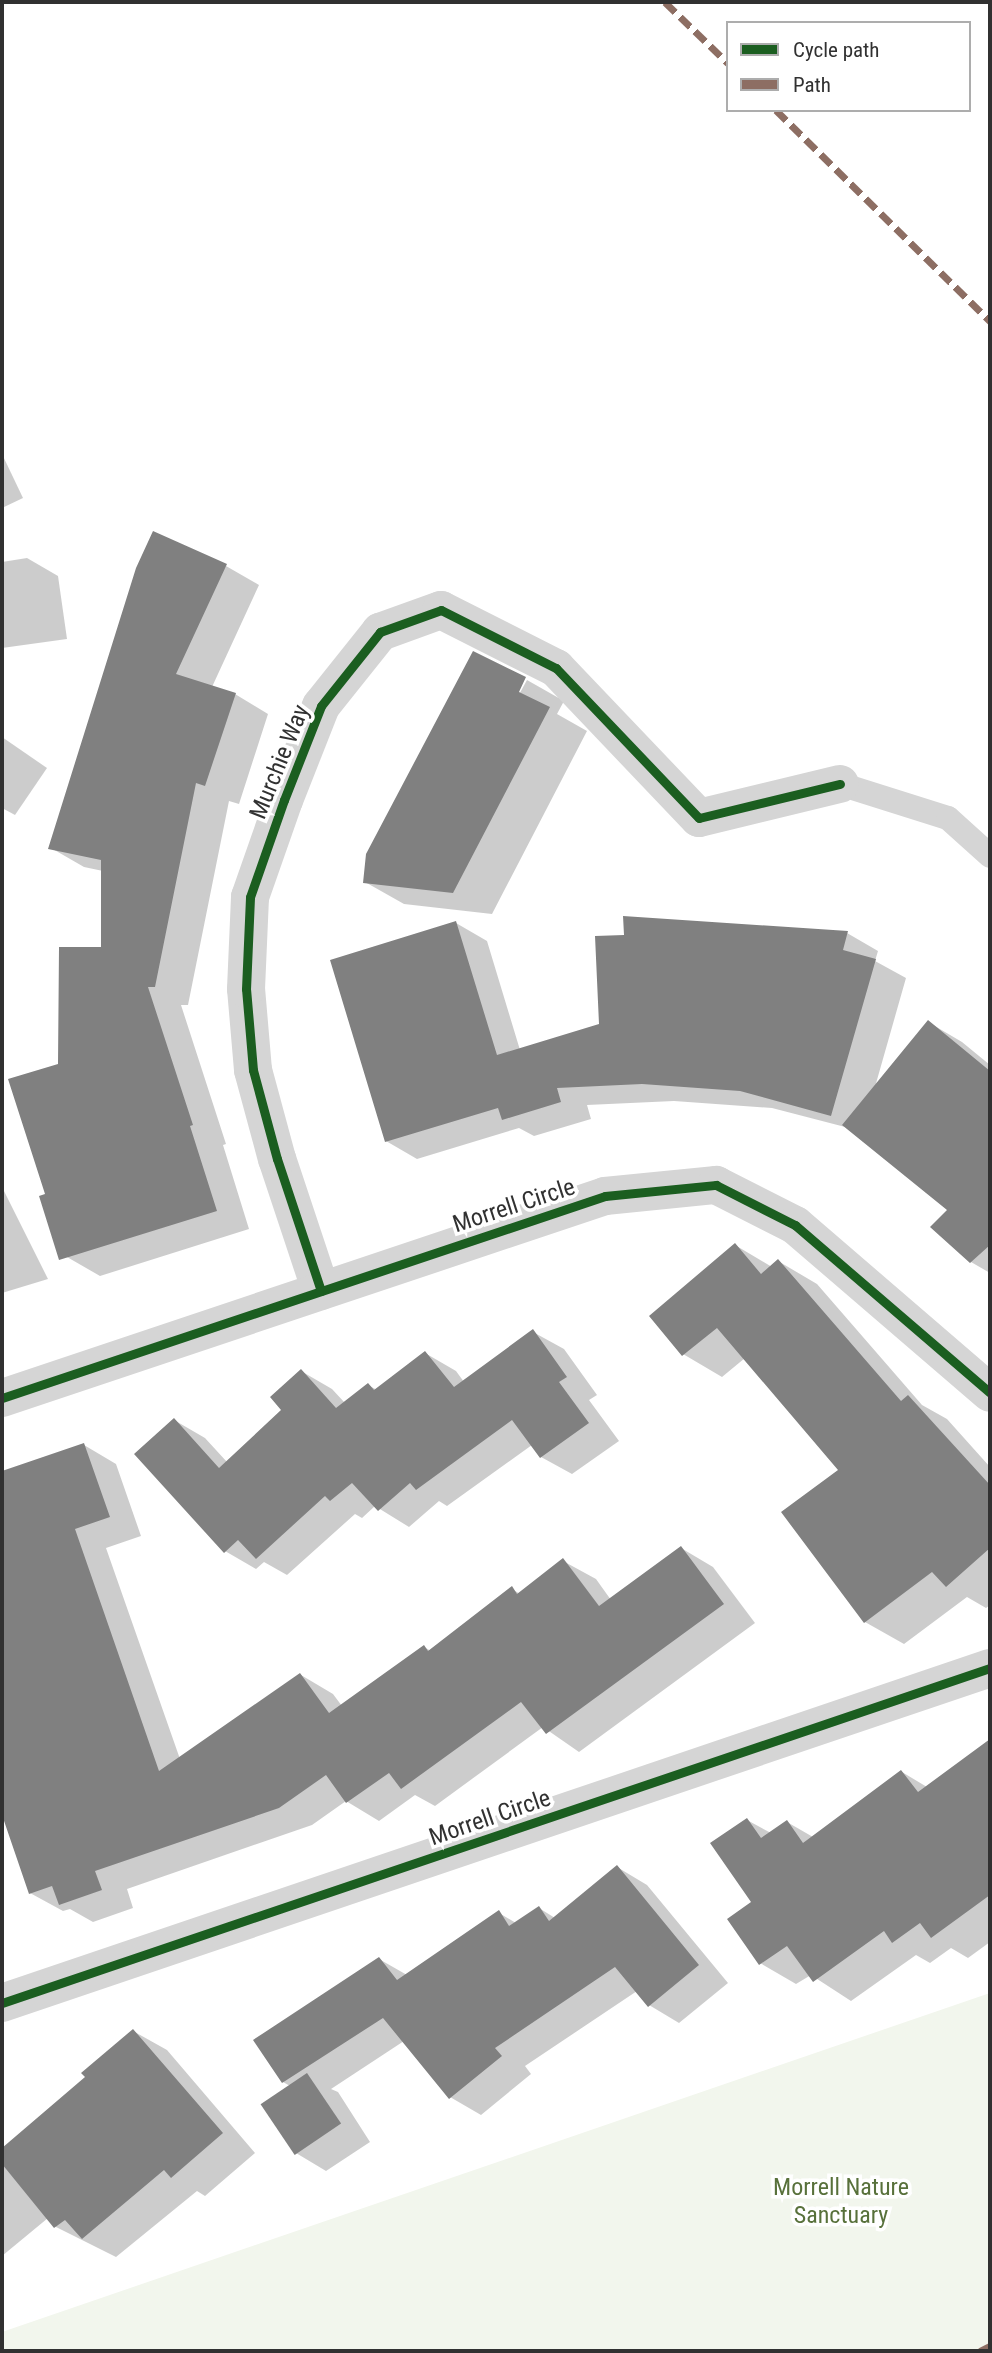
<!DOCTYPE html>
<html>
<head>
<meta charset="utf-8">
<style>
	body { margin:0 }
	#map { position:relative; width:992px; height:2353px; overflow:hidden; background:#fff; font-family:"Roboto Condensed",sans-serif }
	div>[style] { position:absolute }
	.green>* { inset:0; background:#f2f6ed }
	.shadow>* { inset:0; background:#0003 }
	.building>* { inset:0; background:#808080; transform-origin:0 0 }
	.lane>* { height:24px; margin:-12px; padding:0 12px; transform-origin:12px; border-radius:12px; background:#d5d5d5 }
	.street>* { height:38px; margin:-19px; padding:0 19px; transform-origin:19px; border-radius:19px; background:#d5d5d5 }
	.quiet>* { height:7px; margin-top:-3.5px; transform-origin:0; background:repeating-linear-gradient(90deg,#8d6e63 0 14px,transparent 0 21px) }
	.cycleway>* { height:9px; margin:-4.5px; padding:0 4.5px; transform-origin:4.5px; border-radius:4.5px; background:#1b5e20 }
	span { translate:-50% -50%; white-space:nowrap; text-align:center; line-height:1.15; -webkit-text-stroke:7px #fff; paint-order:stroke }
	.street-label { font-size:24px; color:#313131 }
	.park-label { font-size:24px; color:#58713b }
	.frame { position:absolute; inset:0; border:4px solid #313131; pointer-events:none }
	.legend { position:absolute; left:726px; top:21px; width:245px; height:91px; box-sizing:border-box; background:#fff; border:2px solid #adadad; margin:0; padding:9px 12px; list-style:none; font-size:21px; color:#313131 }
	.legend li { display:flex; align-items:center; gap:14px; height:35px }
	.legend b { width:35px; border:2px solid #adadad }
</style>
</head>
<body>
<div id="map">
	<div class="green">
		<div style="clip-path:polygon(990px 1993px,990px 2351px,2px 2351px,2px 2332px)"></div>
	</div>
	<div class="shadow">
		<div style="clip-path:polygon(2px 454px,23px 498px,2px 508px)"></div>
		<div style="clip-path:polygon(27px 558px,58px 576px,67px 639px,2px 648px,2px 562px)"></div>
		<div style="clip-path:polygon(226px 566px,259px 585px,212px 687px,235px 694px,268px 714px,239px 804px,229px 801px,188px 1005px,181px 1005px,226px 1144px,223px 1145px,249px 1229px,100px 1276px,67px 1257px,60px 1065px,103px 949px,103px 871px,84px 867px,51px 848px)"></div>
		<div style="clip-path:polygon(527px 680px,564px 701px,557px 714px,587px 731px,492px 914px,404px 904px,365px 882px,516px 700px)"></div>
		<div style="clip-path:polygon(2px 737px,47px 768px,15px 815px,2px 808px)"></div>
		<div style="clip-path:polygon(456px 923px,487px 941px,520px 1050px,601px 1025px,847px 933px,878px 951px,875px 961px,906px 978px,875px 1087px,928px 1022px,962px 1042px,990px 1065px,990px 1273px,971px 1262px,949px 1210px,849px 1128px,772px 1108px,674px 1101px,587px 1105px,591px 1119px,534px 1136px,519px 1128px,417px 1159px,386px 1141px)"></div>
		<div style="clip-path:polygon(2px 1187px,48px 1279px,2px 1293px)"></div>
		<div style="clip-path:polygon(735px 1245px,772px 1267px,778px 1261px,817px 1284px,922px 1405px,947px 1419px,990px 1467px,990px 1605px,986px 1608px,967px 1597px,904px 1644px,865px 1622px,841px 1471px,745px 1358px,722px 1377px,683px 1354px)"></div>
		<div style="clip-path:polygon(533px 1332px,564px 1349px,597px 1395px,589px 1400px,619px 1441px,572px 1474px,541px 1457px,532px 1445px,447px 1506px,439px 1501px,409px 1527px,375px 1506px,362px 1518px,355px 1514px,287px 1575px,264px 1562px,256px 1569px,225px 1551px,174px 1420px,205px 1438px,227px 1462px,284px 1410px,301px 1371px,332px 1389px,345px 1403px,368px 1385px,377px 1390px,425px 1353px,456px 1371px,464px 1382px)"></div>
		<div style="clip-path:polygon(84px 1445px,116px 1464px,141px 1536px,106px 1548px,180px 1759px,301px 1675px,333px 1694px,342px 1706px,424px 1647px,431px 1651px,512px 1589px,520px 1594px,563px 1561px,596px 1579px,611px 1600px,681px 1548px,713px 1567px,755px 1623px,579px 1752px,543px 1727px,435px 1806px,415px 1795px,379px 1821px,346px 1801px,312px 1825px,127px 1889px,133px 1908px,93px 1922px,70px 1909px,63px 1911px,30px 1893px,2px 1812px,2px 1473px)"></div>
		<div style="clip-path:polygon(980px 1749px,990px 1755px,990px 1942px,968px 1958px,951px 1948px,930px 1963px,916px 1955px,851px 2001px,811px 1975px,796px 1984px,760px 1963px,747px 1820px,771px 1833px,787px 1822px,813px 1837px,902px 1772px,927px 1787px)"></div>
		<div style="clip-path:polygon(617px 1867px,647px 1885px,728px 1983px,679px 2023px,649px 2005px,637px 1991px,525px 2066px,531px 2074px,481px 2115px,450px 2097px,404px 2041px,331px 2089px,338px 2092px,370px 2142px,326px 2171px,296px 2153px,290px 2086px,283px 2082px,379px 1959px,407px 1975px,499px 1913px,516px 1923px,539px 1908px,555px 1918px)"></div>
		<div style="clip-path:polygon(133px 2031px,167px 2050px,255px 2153px,205px 2196px,197px 2191px,116px 2257px,56px 2227px,48px 2218px,2px 2256px,2px 2150px,88px 2078px)"></div>
	</div>
	<div class="building">
		<div style="clip-path:polygon(153px 531px,227px 564px,176px 674px,236px 693px,205px 786px,196px 783px,155px 987px,148px 987px,193px 1125px,190px 1126px,217px 1211px,59px 1260px,39px 1196px,45px 1194px,8px 1079px,58px 1064px,59px 947px,101px 947px,101px 860px,48px 849px,136px 568px)"></div>
		<div style="clip-path:polygon(473px 651px,526px 677px,519px 692px,550px 707px,453px 893px,363px 883px,366px 854px)"></div>
		<div style="clip-path:polygon(623px 916px,848px 931px,843px 950px,876px 959px,831px 1116px,740px 1091px,642px 1084px,557px 1088px,561px 1102px,502px 1120px,498px 1108px,385px 1142px,330px 960px,456px 921px,497px 1055px,599px 1024px,595px 936px,624px 935px)"></div>
		<div style="clip-path:polygon(928px 1020px,990px 1071px,990px 1245px,970px 1263px,930px 1227px,947px 1210px,842px 1125px)"></div>
		<div style="clip-path:polygon(735px 1243px,761px 1274px,778px 1259px,901px 1401px,908px 1395px,990px 1485px,990px 1548px,946px 1587px,932px 1572px,864px 1623px,781px 1512px,838px 1470px,717px 1328px,682px 1356px,649px 1316px)"></div>
		<div style="clip-path:polygon(533px 1329px,567px 1377px,559px 1382px,589px 1423px,540px 1458px,512px 1420px,416px 1490px,410px 1483px,378px 1511px,352px 1483px,330px 1501px,325px 1496px,256px 1559px,238px 1540px,224px 1553px,134px 1454px,174px 1418px,219px 1468px,281px 1410px,270px 1397px,301px 1369px,336px 1408px,368px 1383px,374px 1390px,425px 1351px,454px 1387px)"></div>
		<div style="clip-path:polygon(84px 1443px,110px 1517px,75px 1529px,159px 1771px,300px 1673px,329px 1713px,424px 1645px,428px 1651px,512px 1586px,517px 1594px,563px 1558px,599px 1606px,681px 1546px,724px 1604px,546px 1734px,521px 1702px,401px 1789px,389px 1773px,346px 1803px,326px 1775px,279px 1808px,95px 1871px,102px 1890px,59px 1905px,52px 1886px,29px 1894px,2px 1815px,2px 1471px)"></div>
		<div style="clip-path:polygon(990px 1739px,990px 1895px,931px 1938px,920px 1923px,892px 1943px,884px 1931px,813px 1982px,787px 1946px,759px 1965px,727px 1919px,751px 1902px,710px 1843px,747px 1818px,761px 1838px,787px 1820px,803px 1843px,901px 1770px,918px 1792px)"></div>
		<div style="clip-path:polygon(617px 1865px,699px 1965px,648px 2007px,615px 1967px,495px 2048px,502px 2056px,449px 2099px,383px 2018px,282px 2083px,253px 2040px,379px 1957px,397px 1980px,499px 1910px,509px 1926px,539px 1906px,549px 1921px)"></div>
		<div style="clip-path:polygon(133px 2029px,223px 2133px,171px 2178px,164px 2170px,82px 2239px,65px 2220px,54px 2228px,2px 2164px,2px 2148px,85px 2077px,81px 2073px)"></div>
		<div style="left:307px;top:2073px;width:61px;height:56px;rotate:56deg"></div>
	</div>
	<div class="lane">
		<div style="left:840px;top:784px;width:113px;rotate:17.5deg"></div>
		<div style="left:948px;top:818px;width:57px;rotate:42.1deg"></div>
	</div>
	<div class="street">
		<div style="left:321px;top:1291px;width:139px;rotate:-108.4deg"></div>
		<div style="left:277px;top:1159px;width:92px;rotate:-105.1deg"></div>
		<div style="left:253px;top:1070px;width:81px;rotate:-94.9deg"></div>
		<div style="left:246px;top:989px;width:92px;rotate:-87.5deg"></div>
		<div style="left:250px;top:897px;width:103px;rotate:-70.7deg"></div>
		<div style="left:284px;top:800px;width:101px;rotate:-68.5deg"></div>
		<div style="left:321px;top:706px;width:95px;rotate:-51.4deg"></div>
		<div style="left:380px;top:632px;width:65px;rotate:-19.8deg"></div>
		<div style="left:441px;top:610px;width:129px;rotate:26.8deg"></div>
		<div style="left:556px;top:668px;width:207px;rotate:46.4deg"></div>
		<div style="left:699px;top:818px;width:145px;rotate:-13.6deg"></div>
		<div style="left:2px;top:1398px;width:636px;rotate:-18.52deg"></div>
		<div style="left:605px;top:1196px;width:112px;rotate:-5.7deg"></div>
		<div style="left:716px;top:1185px;width:89px;rotate:26.9deg"></div>
		<div style="left:795px;top:1225px;width:257px;rotate:40.7deg"></div>
		<div style="left:2px;top:2003px;width:1043px;rotate:-18.73deg"></div>
	</div>
	<div class="quiet">
		<div style="left:665px;top:2px;width:88px;rotate:44.1deg"></div>
		<div style="left:776px;top:110px;width:301px;rotate:44.6deg"></div>
		<div style="left:980px;top:2351px;width:11px;rotate:-27deg"></div>
	</div>
	<div class="cycleway">
		<div style="left:321px;top:1291px;width:139px;rotate:-108.4deg"></div>
		<div style="left:277px;top:1159px;width:92px;rotate:-105.1deg"></div>
		<div style="left:253px;top:1070px;width:81px;rotate:-94.9deg"></div>
		<div style="left:246px;top:989px;width:92px;rotate:-87.5deg"></div>
		<div style="left:250px;top:897px;width:103px;rotate:-70.7deg"></div>
		<div style="left:284px;top:800px;width:101px;rotate:-68.5deg"></div>
		<div style="left:321px;top:706px;width:95px;rotate:-51.4deg"></div>
		<div style="left:380px;top:632px;width:65px;rotate:-19.8deg"></div>
		<div style="left:441px;top:610px;width:129px;rotate:26.8deg"></div>
		<div style="left:556px;top:668px;width:207px;rotate:46.4deg"></div>
		<div style="left:699px;top:818px;width:145px;rotate:-13.6deg"></div>
		<div style="left:2px;top:1398px;width:636px;rotate:-18.52deg"></div>
		<div style="left:605px;top:1196px;width:112px;rotate:-5.7deg"></div>
		<div style="left:716px;top:1185px;width:89px;rotate:26.9deg"></div>
		<div style="left:795px;top:1225px;width:257px;rotate:40.7deg"></div>
		<div style="left:2px;top:2003px;width:1043px;rotate:-18.73deg"></div>
	</div>
	<div class="street-label">
		<span style="left:280px;top:762px;rotate:-68deg">Murchie Way</span>
		<span style="left:514px;top:1206px;rotate:-18deg">Morrell Circle</span>
		<span style="left:490px;top:1818px;rotate:-19deg">Morrell Circle</span>
	</div>
	<div class="park-label">
		<span style="left:841px;top:2202px">Morrell Nature<br>Sanctuary</span>
	</div>
	<div class="frame"></div>
	<ul class="legend">
	<li><b style="height:9px;background:#1b5e20"></b>Cycle path</li>
	<li><b style="height:9px;background:#8d6e63"></b>Path</li>
	</ul>
</div>
</body>
</html>
